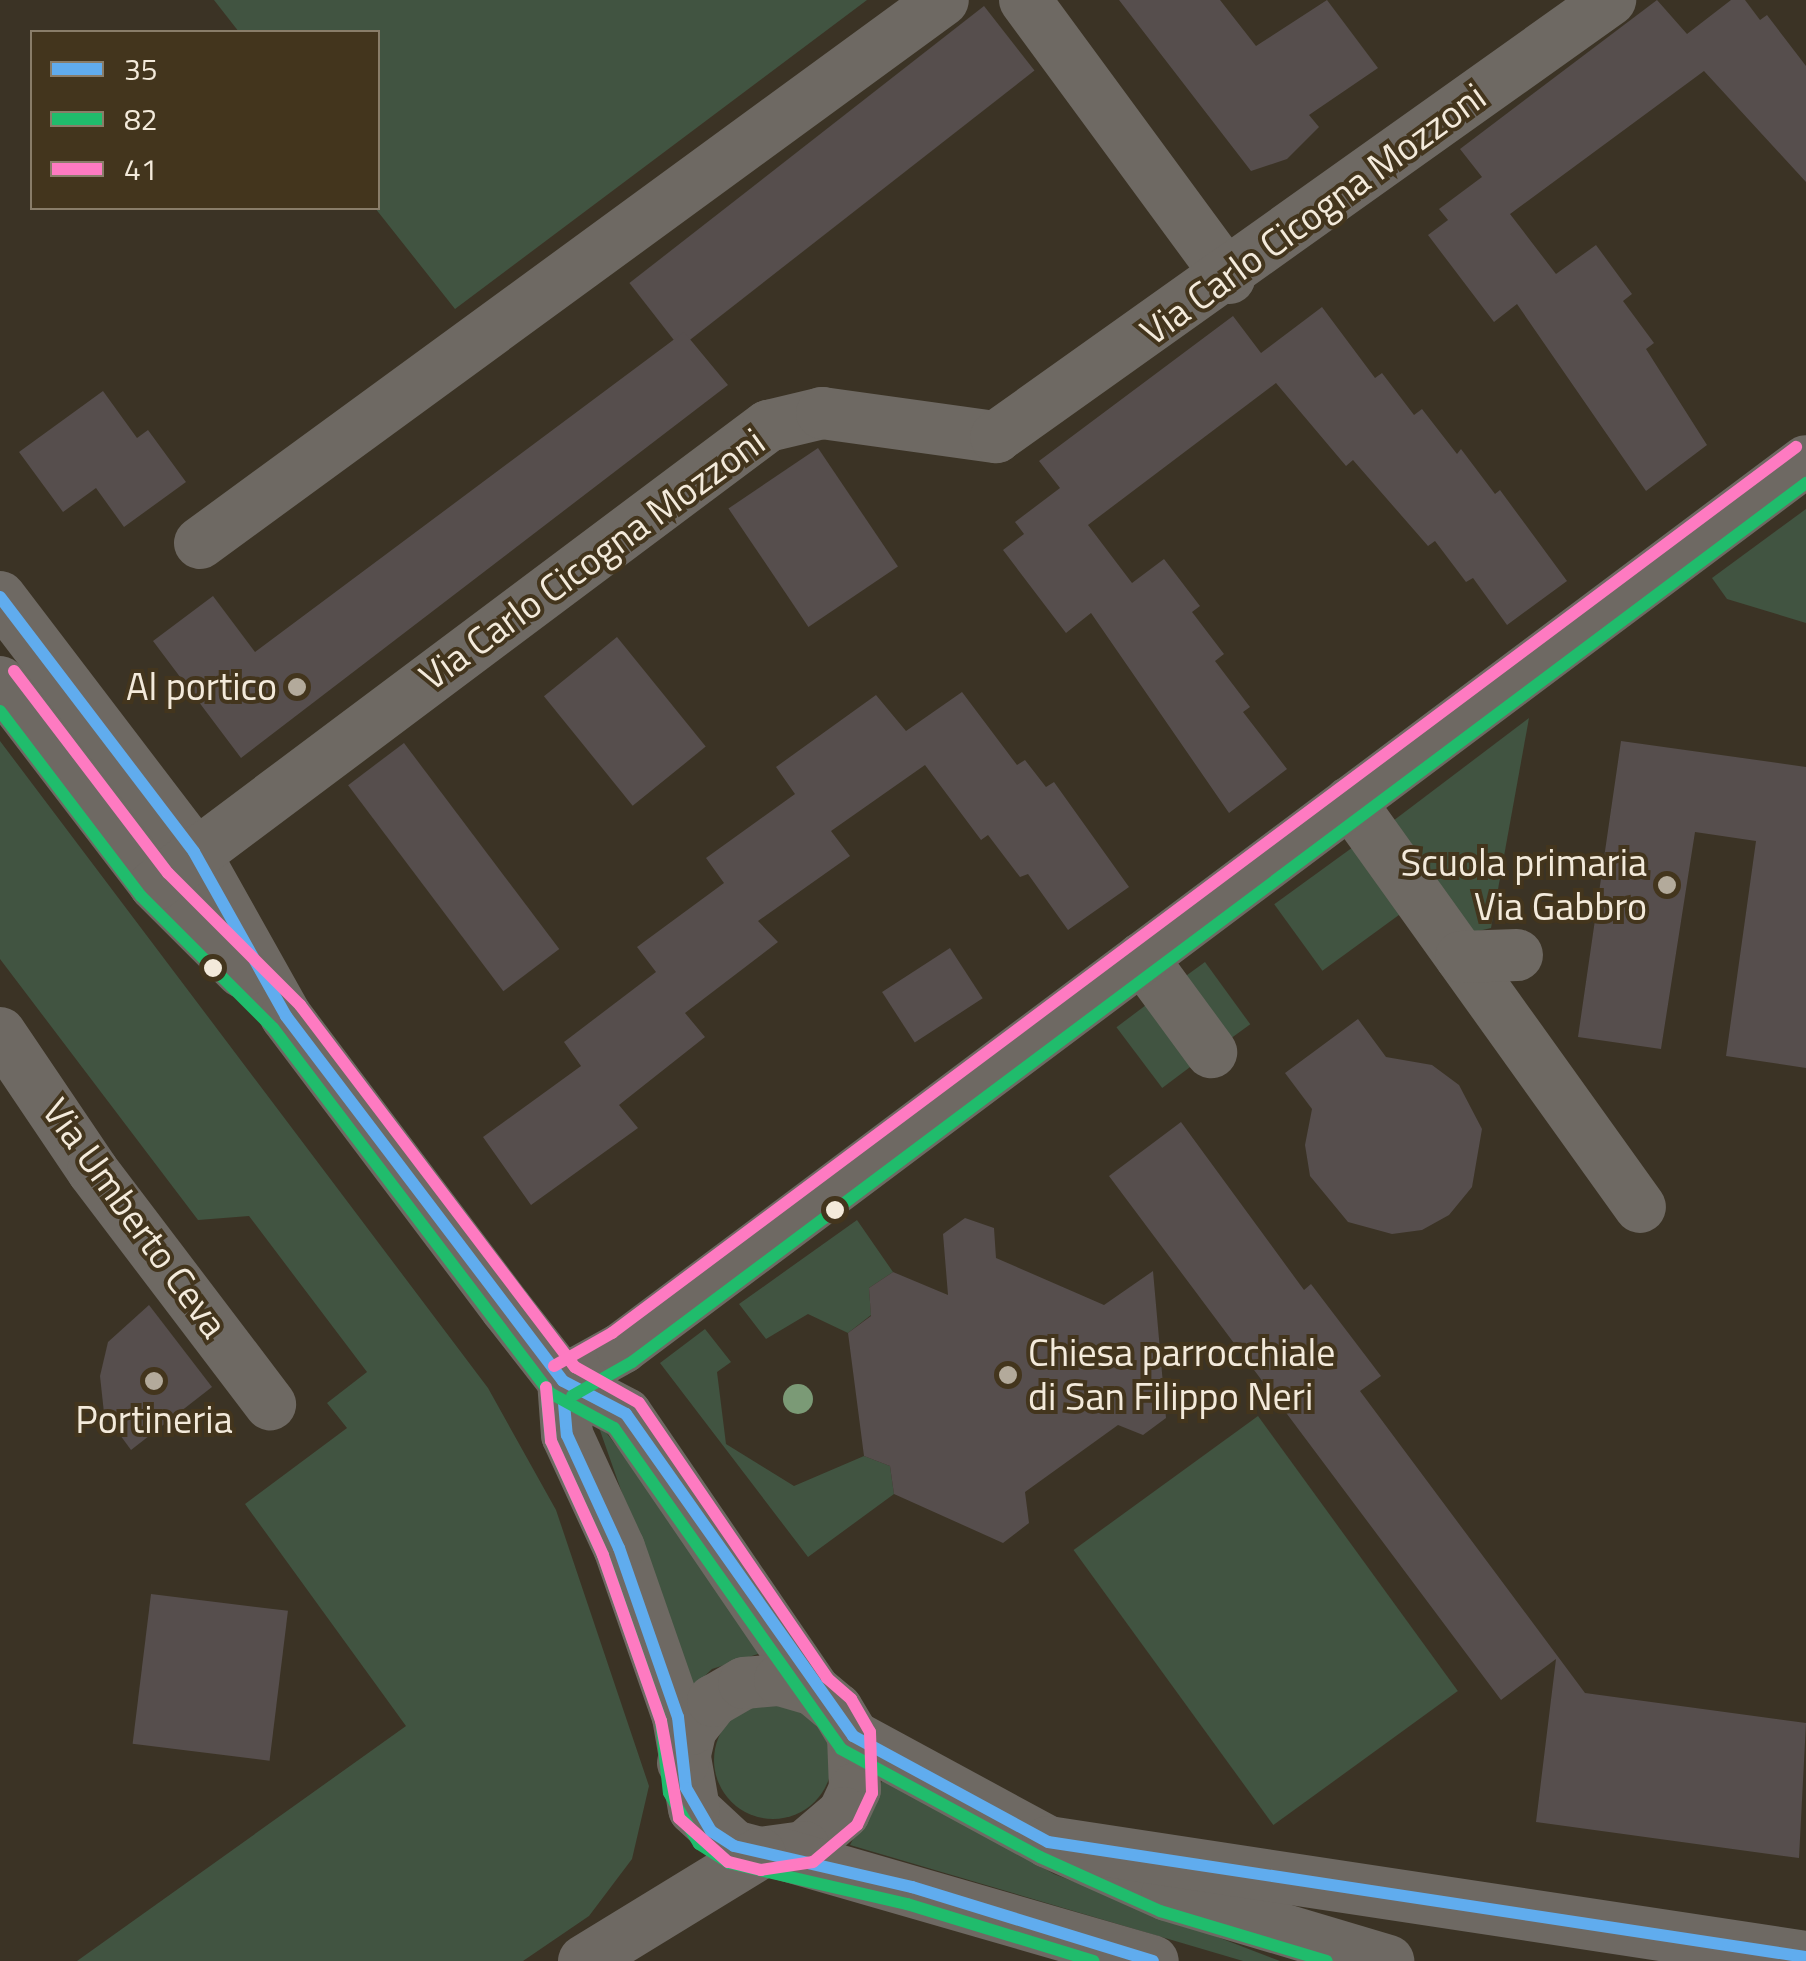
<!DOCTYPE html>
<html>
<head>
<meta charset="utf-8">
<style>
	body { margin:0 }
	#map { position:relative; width:1806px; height:1961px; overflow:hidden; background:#3b3325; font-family:"Titillium Web",sans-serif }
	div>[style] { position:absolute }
	.green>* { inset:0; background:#415441; transform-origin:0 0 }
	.round { border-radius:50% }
	.building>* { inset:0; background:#564e4d; transform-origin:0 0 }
	.minor>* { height:52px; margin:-26px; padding:0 26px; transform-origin:26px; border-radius:26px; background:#6e6963 }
	.bus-1>* { height:12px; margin:-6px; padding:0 6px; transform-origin:6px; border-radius:6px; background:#60acee }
	.bus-2>* { height:12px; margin:-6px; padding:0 6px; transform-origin:6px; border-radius:6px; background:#20bc6c }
	.bus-3>* { height:12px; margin:-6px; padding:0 6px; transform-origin:6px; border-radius:6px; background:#fe7ac1 }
	.trees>* { width:30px; height:30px; margin:-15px; border-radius:50%; background:#7b9a76 }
	.dots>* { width:28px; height:28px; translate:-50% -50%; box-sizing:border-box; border:5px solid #43351d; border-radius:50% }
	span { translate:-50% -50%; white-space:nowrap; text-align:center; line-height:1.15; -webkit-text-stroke:8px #43351d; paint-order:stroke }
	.street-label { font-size:38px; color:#f3eadb }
	.poi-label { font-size:38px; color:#f3eadb }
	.right { translate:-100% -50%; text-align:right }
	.left { translate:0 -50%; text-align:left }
	.legend { position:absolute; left:30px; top:30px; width:350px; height:180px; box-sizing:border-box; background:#43351d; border:2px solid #897d69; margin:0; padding:12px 18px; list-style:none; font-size:30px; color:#f3eadb }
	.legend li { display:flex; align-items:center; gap:20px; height:50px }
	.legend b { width:50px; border:2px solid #897d69 }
</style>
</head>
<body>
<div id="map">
	<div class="green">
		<div style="clip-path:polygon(214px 0,867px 0,455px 309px,375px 208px,378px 32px,239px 32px)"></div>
		<div style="clip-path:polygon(1806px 509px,1806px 623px,1727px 599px,1712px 578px)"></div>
		<div style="clip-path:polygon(1529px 718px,1491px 928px,1462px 935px,1385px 827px)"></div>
		<div style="clip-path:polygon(0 741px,488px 1388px,556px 1510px,649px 1786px,632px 1859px,589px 1916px,523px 1961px,77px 1961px,406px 1726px,245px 1504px,347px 1428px,327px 1403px,367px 1372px,249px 1216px,198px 1220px,0 959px)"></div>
		<div style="left:1360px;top:842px;width:82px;height:106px;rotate:54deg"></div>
		<div style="left:1205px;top:962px;width:77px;height:39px;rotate:54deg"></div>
		<div style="left:1154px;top:999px;width:76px;height:47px;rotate:53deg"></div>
		<div style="clip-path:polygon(857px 1220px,893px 1272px,869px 1288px,871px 1315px,848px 1333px,808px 1314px,766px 1339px,739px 1304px)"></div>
		<div style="clip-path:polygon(705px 1329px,731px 1362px,717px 1372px,726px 1444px,794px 1486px,864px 1456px,890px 1466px,894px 1494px,808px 1557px,660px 1363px)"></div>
		<div style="left:1258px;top:1416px;width:340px;height:228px;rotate:54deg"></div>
		<div style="clip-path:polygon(596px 1419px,770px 1650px,712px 1669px,691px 1689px)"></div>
		<div class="round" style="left:714px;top:1701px;width:118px;height:118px"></div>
		<div style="clip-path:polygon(883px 1779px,1054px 1874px,1280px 1961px,1243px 1961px,850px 1845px)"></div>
	</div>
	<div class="building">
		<div style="clip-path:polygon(1119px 0,1220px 0,1256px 46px,1327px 0,1378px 68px,1309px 115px,1319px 127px,1287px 159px,1251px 171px)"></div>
		<div style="clip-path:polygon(1657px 0,1687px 34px,1731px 0,1745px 0,1760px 20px,1767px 15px,1806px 66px,1806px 182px,1704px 71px,1510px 214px,1556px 274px,1596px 245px,1632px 294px,1623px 301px,1654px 343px,1646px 349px,1707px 445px,1646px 491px,1517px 304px,1494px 322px,1428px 235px,1448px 220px,1439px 209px,1482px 177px,1460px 149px)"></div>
		<div style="left:984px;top:6px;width:82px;height:450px;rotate:52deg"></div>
		<div style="clip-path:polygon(1322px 307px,1375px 378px,1382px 373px,1414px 415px,1422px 409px,1457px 454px,1461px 449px,1495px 494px,1500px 490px,1567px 581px,1507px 625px,1473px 578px,1466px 582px,1435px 541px,1428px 546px,1353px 460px,1346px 466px,1276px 383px,1088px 525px,1132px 583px,1164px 559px,1200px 606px,1192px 612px,1224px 654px,1215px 661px,1250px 707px,1243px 712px,1287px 769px,1229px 813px,1091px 613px,1066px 633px,1003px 550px,1024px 534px,1015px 522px,1060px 488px,1039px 461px,1233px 316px,1261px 353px)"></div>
		<div style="clip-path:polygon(684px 332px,728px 385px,241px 758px,153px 641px,213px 596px,255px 652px)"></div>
		<div style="clip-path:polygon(103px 391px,137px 438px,148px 430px,186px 482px,124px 527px,96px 488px,63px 512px,19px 452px)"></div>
		<div style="left:818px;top:448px;width:143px;height:108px;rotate:56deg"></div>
		<div style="left:617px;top:637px;width:141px;height:94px;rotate:51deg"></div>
		<div style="clip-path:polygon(962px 692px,1017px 765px,1025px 760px,1046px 787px,1054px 782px,1129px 887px,1068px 930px,1028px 874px,1020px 877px,988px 835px,981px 840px,925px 765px,831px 831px,850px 856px,758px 921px,778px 942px,685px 1013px,705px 1037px,619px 1105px,638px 1128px,531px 1205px,483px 1137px,581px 1066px,564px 1042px,656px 972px,637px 947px,724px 883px,706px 858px,795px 794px,776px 767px,876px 695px,906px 731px)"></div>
		<div style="clip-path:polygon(1621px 741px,1806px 767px,1806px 1068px,1726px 1056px,1756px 841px,1695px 832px,1661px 1049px,1578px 1037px)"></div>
		<div style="left:404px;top:743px;width:258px;height:70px;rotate:53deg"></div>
		<div style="left:950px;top:948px;width:60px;height:81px;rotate:57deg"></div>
		<div style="clip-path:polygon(1358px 1019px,1386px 1057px,1432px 1065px,1459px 1085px,1482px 1129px,1472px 1187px,1449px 1215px,1422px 1230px,1392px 1234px,1348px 1222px,1310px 1176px,1305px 1145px,1312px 1109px,1285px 1073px)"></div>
		<div style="clip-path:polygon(1181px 1122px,1304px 1290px,1311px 1284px,1381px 1376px,1360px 1391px,1585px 1693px,1806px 1723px,1799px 1858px,1536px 1822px,1556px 1659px,1501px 1700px,1109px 1176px)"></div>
		<div style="clip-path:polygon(965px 1218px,994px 1228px,996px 1258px,1104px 1305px,1153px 1271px,1166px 1418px,1143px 1435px,1118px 1425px,1025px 1492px,1029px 1523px,1003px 1543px,894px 1494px,890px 1466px,864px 1456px,848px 1333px,871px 1316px,869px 1288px,893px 1272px,948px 1295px,943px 1234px)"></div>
		<div style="clip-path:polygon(149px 1305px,212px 1387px,131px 1450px,104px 1413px,100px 1376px,108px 1342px)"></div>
		<div style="left:151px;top:1594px;width:138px;height:151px;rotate:7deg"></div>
	</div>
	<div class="minor">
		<div style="left:1025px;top:0;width:345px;rotate:53.7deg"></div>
		<div style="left:200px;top:543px;width:920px;rotate:-36.16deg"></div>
		<div style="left:0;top:597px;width:320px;rotate:52.7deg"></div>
		<div style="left:194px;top:852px;width:188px;rotate:60.7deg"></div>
		<div style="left:286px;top:1016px;width:366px;rotate:53deg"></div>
		<div style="left:506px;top:1308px;width:93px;rotate:52deg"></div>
		<div style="left:563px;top:1381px;width:71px;rotate:27.6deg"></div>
		<div style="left:626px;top:1414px;width:334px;rotate:55.7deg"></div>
		<div style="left:814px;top:1690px;width:30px;rotate:40deg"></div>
		<div style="left:837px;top:1709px;width:31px;rotate:59deg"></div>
		<div style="left:853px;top:1736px;width:53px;rotate:87.8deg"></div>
		<div style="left:855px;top:1789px;width:26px;rotate:115deg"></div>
		<div style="left:844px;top:1813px;width:52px;rotate:139.6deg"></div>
		<div style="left:804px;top:1847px;width:44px;rotate:172.2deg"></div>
		<div style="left:760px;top:1853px;width:27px;rotate:-165deg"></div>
		<div style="left:734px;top:1846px;width:54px;rotate:-137.2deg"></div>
		<div style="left:694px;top:1809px;width:93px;rotate:-99.9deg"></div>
		<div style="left:678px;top:1717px;width:179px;rotate:-109.2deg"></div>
		<div style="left:619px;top:1548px;width:124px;rotate:-114.7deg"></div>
		<div style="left:567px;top:1435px;width:54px;rotate:-94.2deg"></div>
		<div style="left:0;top:682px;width:255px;rotate:52.6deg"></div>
		<div style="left:155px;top:885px;width:123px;rotate:45deg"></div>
		<div style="left:1350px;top:802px;width:498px;rotate:54.4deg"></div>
		<div style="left:155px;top:885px;width:766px;rotate:-36.83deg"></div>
		<div style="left:768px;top:426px;width:56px;rotate:-13.5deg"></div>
		<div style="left:822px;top:413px;width:176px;rotate:7.9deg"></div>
		<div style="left:996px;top:437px;width:754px;rotate:-35.44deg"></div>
		<div style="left:1461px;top:957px;width:56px;rotate:-2deg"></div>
		<div style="left:1142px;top:958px;width:117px;rotate:53.7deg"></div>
		<div style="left:0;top:1033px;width:166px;rotate:56deg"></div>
		<div style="left:93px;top:1171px;width:293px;rotate:52.8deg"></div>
		<div style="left:563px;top:1381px;width:68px;rotate:-29.2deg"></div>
		<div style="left:622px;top:1348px;width:1479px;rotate:-36.84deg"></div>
		<div style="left:853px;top:1736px;width:222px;rotate:28.5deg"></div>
		<div style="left:1048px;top:1842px;width:130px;rotate:24deg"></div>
		<div style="left:1167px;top:1895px;width:231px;rotate:16.6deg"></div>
		<div style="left:683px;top:1763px;width:35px;rotate:-77deg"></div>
		<div style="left:691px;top:1729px;width:36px;rotate:-52deg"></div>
		<div style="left:713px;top:1701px;width:36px;rotate:-30deg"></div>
		<div style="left:744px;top:1683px;width:36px;rotate:-5deg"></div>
		<div style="left:780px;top:1680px;width:35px;rotate:16deg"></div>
		<div style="left:1048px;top:1842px;width:767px;rotate:8.63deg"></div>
		<div style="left:778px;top:1853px;width:390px;rotate:16.1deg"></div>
		<div style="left:584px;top:1961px;width:206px;rotate:-31.5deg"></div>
	</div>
	<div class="bus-1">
		<div style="left:0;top:597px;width:320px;rotate:52.7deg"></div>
		<div style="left:194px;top:852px;width:188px;rotate:60.7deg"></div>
		<div style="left:286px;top:1016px;width:458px;rotate:52.8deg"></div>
		<div style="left:563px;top:1381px;width:71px;rotate:27.6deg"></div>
		<div style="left:626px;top:1414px;width:394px;rotate:54.8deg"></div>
		<div style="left:853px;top:1736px;width:222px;rotate:28.5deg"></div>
		<div style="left:1048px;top:1842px;width:767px;rotate:8.63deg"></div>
		<div style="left:564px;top:1403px;width:32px;rotate:85deg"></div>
		<div style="left:567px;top:1435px;width:124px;rotate:65.3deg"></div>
		<div style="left:619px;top:1548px;width:179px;rotate:70.8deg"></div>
		<div style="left:678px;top:1717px;width:71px;rotate:83.6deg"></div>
		<div style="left:686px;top:1788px;width:50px;rotate:59.8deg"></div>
		<div style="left:711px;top:1831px;width:27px;rotate:33deg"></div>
		<div style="left:734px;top:1846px;width:183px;rotate:13deg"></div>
		<div style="left:912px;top:1887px;width:252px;rotate:17.1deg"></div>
	</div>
	<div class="bus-2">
		<div style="left:0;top:711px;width:233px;rotate:52.7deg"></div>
		<div style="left:141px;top:896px;width:187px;rotate:45deg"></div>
		<div style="left:273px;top:1028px;width:458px;rotate:52.8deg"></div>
		<div style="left:550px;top:1393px;width:73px;rotate:28.7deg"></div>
		<div style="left:614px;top:1428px;width:393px;rotate:54.7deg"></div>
		<div style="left:841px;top:1749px;width:226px;rotate:28.5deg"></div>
		<div style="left:1040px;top:1857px;width:132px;rotate:24.2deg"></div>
		<div style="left:1160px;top:1911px;width:174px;rotate:16.7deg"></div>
		<div style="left:572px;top:1396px;width:69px;rotate:-29.5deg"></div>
		<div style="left:632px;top:1362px;width:1467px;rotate:-36.82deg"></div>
		<div style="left:547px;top:1400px;width:41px;rotate:84.4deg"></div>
		<div style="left:551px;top:1441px;width:125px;rotate:65.5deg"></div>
		<div style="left:603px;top:1555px;width:176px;rotate:70.7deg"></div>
		<div style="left:661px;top:1721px;width:72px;rotate:83.7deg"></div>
		<div style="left:669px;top:1793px;width:59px;rotate:59.5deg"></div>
		<div style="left:699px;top:1844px;width:36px;rotate:32deg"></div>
		<div style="left:729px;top:1863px;width:183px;rotate:13deg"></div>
		<div style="left:907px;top:1904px;width:195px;rotate:17deg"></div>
	</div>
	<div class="bus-3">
		<div style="left:14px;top:671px;width:254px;rotate:52.7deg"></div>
		<div style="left:168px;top:873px;width:187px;rotate:45deg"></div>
		<div style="left:300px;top:1005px;width:455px;rotate:52.8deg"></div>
		<div style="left:575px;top:1367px;width:73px;rotate:29.4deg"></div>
		<div style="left:639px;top:1403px;width:333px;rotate:55.6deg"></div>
		<div style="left:827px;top:1678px;width:32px;rotate:41deg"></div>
		<div style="left:851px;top:1699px;width:38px;rotate:60deg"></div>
		<div style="left:870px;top:1732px;width:61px;rotate:88.1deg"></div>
		<div style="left:872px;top:1793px;width:35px;rotate:115deg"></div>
		<div style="left:857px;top:1825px;width:57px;rotate:139.9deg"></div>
		<div style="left:813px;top:1862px;width:53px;rotate:171.3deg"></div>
		<div style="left:761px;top:1870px;width:34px;rotate:-166deg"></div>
		<div style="left:728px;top:1862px;width:66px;rotate:-138.1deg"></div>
		<div style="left:679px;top:1818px;width:99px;rotate:-100.5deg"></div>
		<div style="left:661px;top:1721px;width:176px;rotate:-109.3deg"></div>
		<div style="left:603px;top:1555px;width:125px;rotate:-114.5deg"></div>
		<div style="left:551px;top:1441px;width:54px;rotate:-95.3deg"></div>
		<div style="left:554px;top:1366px;width:67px;rotate:-29.6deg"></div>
		<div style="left:612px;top:1333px;width:1479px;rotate:-36.81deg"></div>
	</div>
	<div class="trees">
		<div style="left:798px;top:1399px"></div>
	</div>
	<div class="dots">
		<div style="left:297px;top:687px;background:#b3aa9b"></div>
		<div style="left:1667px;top:885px;background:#b3aa9b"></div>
		<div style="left:213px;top:968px;background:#f3eadb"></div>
		<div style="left:835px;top:1210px;background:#f3eadb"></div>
		<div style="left:1008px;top:1375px;background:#b3aa9b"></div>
		<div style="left:154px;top:1381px;background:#b3aa9b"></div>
	</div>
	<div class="street-label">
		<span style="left:1313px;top:214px;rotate:-36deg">Via Carlo Cicogna Mozzoni</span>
		<span style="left:592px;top:559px;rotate:-36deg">Via Carlo Cicogna Mozzoni</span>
		<span style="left:135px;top:1218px;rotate:54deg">Via Umberto Ceva</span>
	</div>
	<div class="poi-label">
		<span class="right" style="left:277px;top:687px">Al portico</span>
		<span class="right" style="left:1647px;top:885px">Scuola primaria<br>Via Gabbro</span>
		<span class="left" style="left:1028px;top:1375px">Chiesa parrocchiale<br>di San Filippo Neri</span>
		<span style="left:154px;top:1420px">Portineria</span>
	</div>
	<ul class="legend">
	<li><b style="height:12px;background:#60acee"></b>35</li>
	<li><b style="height:12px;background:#20bc6c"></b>82</li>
	<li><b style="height:12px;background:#fe7ac1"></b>41</li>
	</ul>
</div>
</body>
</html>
